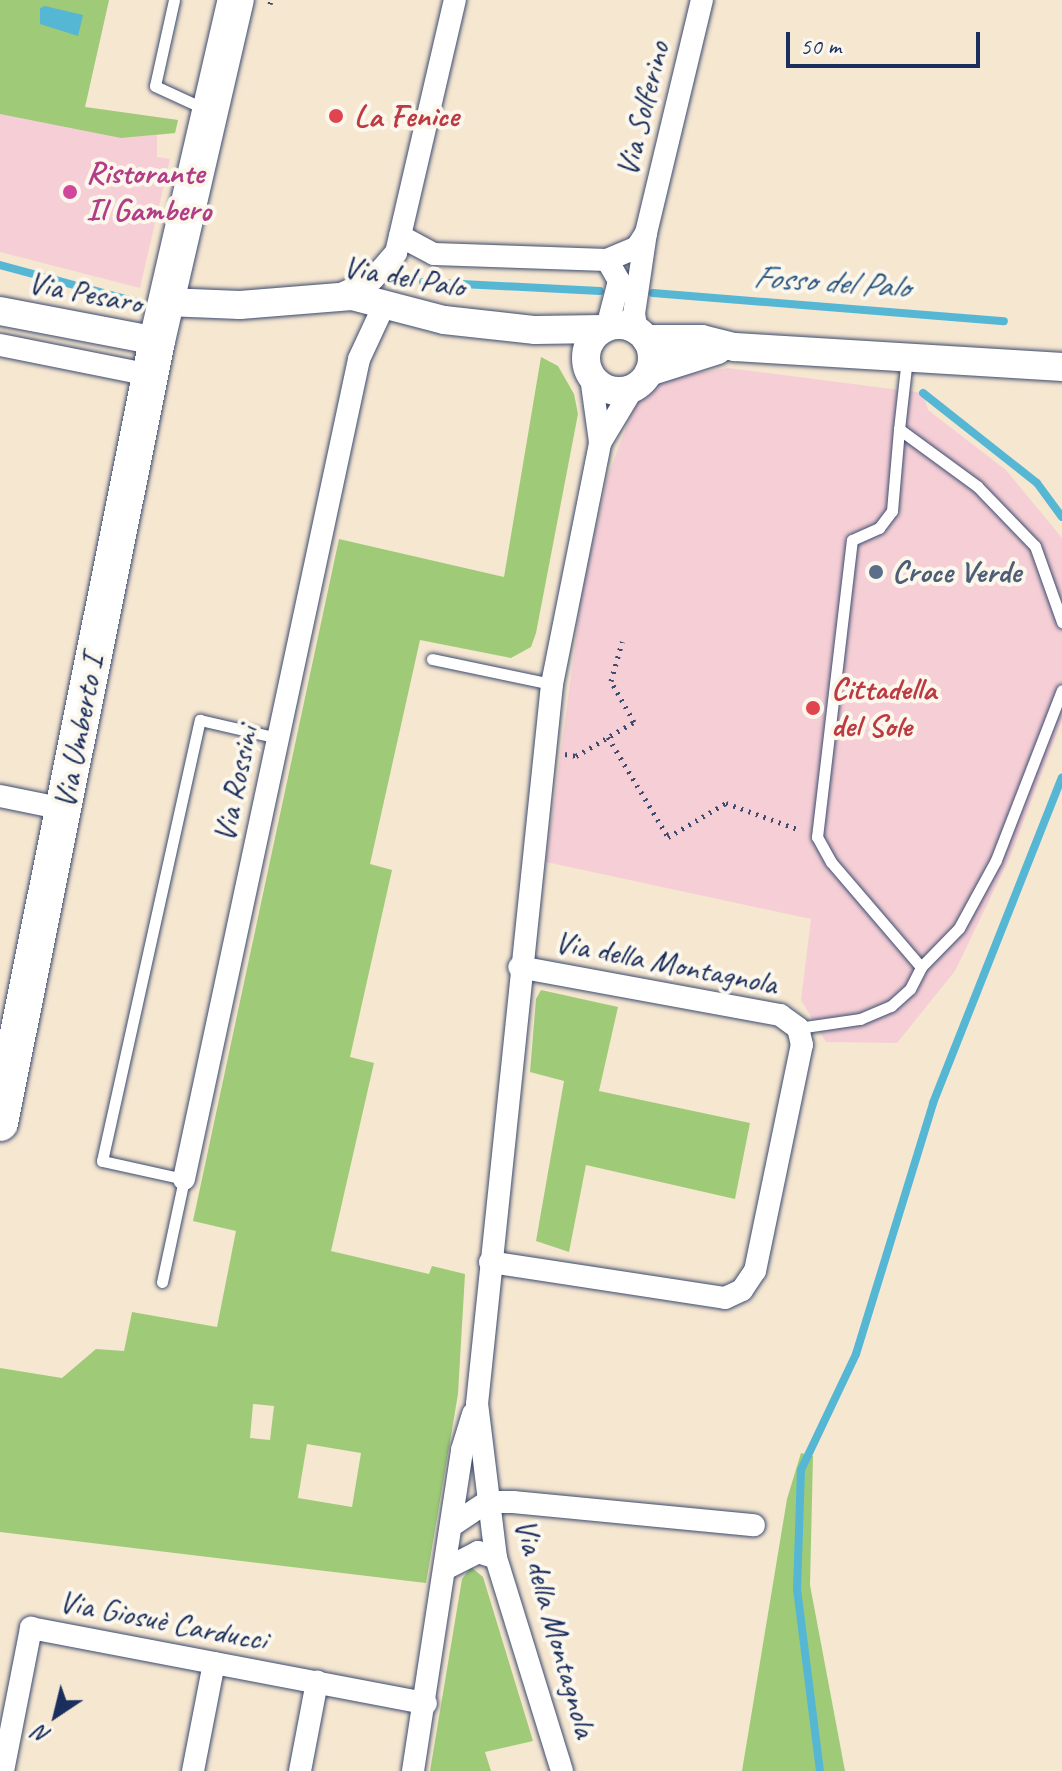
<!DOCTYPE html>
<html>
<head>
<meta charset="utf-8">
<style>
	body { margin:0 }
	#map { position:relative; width:1062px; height:1771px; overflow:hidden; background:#f6e7d1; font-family:Caveat,sans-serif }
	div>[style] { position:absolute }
	.built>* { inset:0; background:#f6cfd6 }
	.green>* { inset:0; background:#9fcb78 }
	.water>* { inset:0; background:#55b7d4 }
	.stream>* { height:8px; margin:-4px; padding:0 4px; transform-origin:4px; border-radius:4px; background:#55b7d4 }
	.path>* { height:5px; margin-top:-2.5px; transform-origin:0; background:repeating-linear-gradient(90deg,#3c4b6f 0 2px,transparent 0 8px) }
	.roads { filter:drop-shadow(0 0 2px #3c4b6f) drop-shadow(0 0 2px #3c4b6f) }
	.service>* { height:11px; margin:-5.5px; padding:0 5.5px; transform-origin:5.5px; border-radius:5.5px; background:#fff }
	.minor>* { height:22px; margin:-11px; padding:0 11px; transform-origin:11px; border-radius:11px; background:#fff }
	.tertiary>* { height:28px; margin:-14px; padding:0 14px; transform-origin:14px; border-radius:14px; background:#fff }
	.tertiary>.ring { margin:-14px; padding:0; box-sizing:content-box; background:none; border:28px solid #fff; border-radius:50% }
	.primary>* { height:36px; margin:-18px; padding:0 18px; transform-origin:18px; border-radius:18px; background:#fff }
	.dots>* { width:22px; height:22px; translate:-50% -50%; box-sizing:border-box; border:4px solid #fbf7ec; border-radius:50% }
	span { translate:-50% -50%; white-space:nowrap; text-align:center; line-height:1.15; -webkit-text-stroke:8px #fbf7ec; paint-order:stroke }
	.street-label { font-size:32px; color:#1b2f5e }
	.health-label { font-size:32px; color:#be3a42; font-weight:700 }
	.left { translate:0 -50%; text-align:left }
	.hotel-label { font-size:32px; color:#b23c85; font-weight:700 }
	.service-label { font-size:32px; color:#4e5e75; font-weight:700 }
	.water-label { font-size:34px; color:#2c5881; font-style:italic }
	.north { position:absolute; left:16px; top:1675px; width:80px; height:80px; -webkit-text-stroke:6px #fbf7ec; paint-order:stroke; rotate:215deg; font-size:22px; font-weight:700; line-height:32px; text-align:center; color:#1b2f5e }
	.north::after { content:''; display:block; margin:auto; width:28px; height:36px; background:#1b2f5e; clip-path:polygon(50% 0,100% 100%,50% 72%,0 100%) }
	.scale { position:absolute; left:786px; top:32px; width:194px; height:36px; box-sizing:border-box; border:4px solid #1b2f5e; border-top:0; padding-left:10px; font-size:24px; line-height:28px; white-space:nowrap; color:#1b2f5e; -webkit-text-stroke:6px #fbf7ec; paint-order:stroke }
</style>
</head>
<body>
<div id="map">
	<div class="built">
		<div style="clip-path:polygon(0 0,109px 0,85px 107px,178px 120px,175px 133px,157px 135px,157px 157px,170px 159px,140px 288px,0 252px)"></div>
		<div style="clip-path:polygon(728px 368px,923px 393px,928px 410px,1006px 470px,1062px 538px,1062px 719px,1010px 857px,955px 971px,897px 1043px,826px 1042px,801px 1000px,811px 919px,546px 862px,582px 594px,607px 478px,635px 404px,666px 378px)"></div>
	</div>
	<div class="green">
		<div style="clip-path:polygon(0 0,109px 0,85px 107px,178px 120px,175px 133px,121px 138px,0 114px)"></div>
		<div style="clip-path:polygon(evenodd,541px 357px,558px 366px,574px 394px,578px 414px,536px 633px,531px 647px,511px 658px,420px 640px,370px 864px,392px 870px,350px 1057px,374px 1063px,331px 1251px,429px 1274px,432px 1266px,465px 1274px,458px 1394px,426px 1583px,0 1532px,0 1368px,62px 1378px,96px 1349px,124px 1351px,132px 1312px,217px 1327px,236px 1231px,193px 1221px,339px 539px,504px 577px,541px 357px,253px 1404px,274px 1406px,270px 1440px,250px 1438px,253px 1404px,541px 357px,307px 1444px,361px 1453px,352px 1507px,298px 1498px,307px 1444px)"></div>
		<div style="clip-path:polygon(541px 990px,618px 1007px,599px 1091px,750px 1123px,735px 1199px,586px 1165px,569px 1252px,536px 1241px,564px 1081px,530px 1072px,536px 999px)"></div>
		<div style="clip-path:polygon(801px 1453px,813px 1456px,810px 1585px,845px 1771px,742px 1771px,787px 1499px)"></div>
		<div style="clip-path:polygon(471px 1567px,483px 1577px,533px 1741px,485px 1752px,491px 1771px,430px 1771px,462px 1579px)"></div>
	</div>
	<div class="water">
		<div style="clip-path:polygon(45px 6px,83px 15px,78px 36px,40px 24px,40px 8px)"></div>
	</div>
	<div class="stream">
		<div style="left:0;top:265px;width:142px;rotate:15.1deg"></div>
		<div style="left:423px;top:282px;width:177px;rotate:2.9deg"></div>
		<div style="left:653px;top:293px;width:352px;rotate:4.6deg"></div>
		<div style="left:923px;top:393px;width:145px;rotate:38.3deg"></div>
		<div style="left:1037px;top:483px;width:42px;rotate:53.7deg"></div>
		<div style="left:820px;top:1771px;width:182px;rotate:-97.2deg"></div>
		<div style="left:797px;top:1590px;width:120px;rotate:-88.1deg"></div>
		<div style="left:801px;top:1470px;width:128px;rotate:-64.6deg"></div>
		<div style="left:856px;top:1354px;width:263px;rotate:-72.9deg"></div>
		<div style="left:933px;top:1103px;width:350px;rotate:-68.4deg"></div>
	</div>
	<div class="path">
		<div style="left:270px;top:4px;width:4px;rotate:-76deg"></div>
		<div style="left:608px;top:737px;width:117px;rotate:59deg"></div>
		<div style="left:668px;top:837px;width:67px;rotate:-30.4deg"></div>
		<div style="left:726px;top:803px;width:79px;rotate:20deg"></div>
		<div style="left:565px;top:754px;width:11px;rotate:10deg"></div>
		<div style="left:576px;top:756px;width:67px;rotate:-30.4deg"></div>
		<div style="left:634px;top:722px;width:47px;rotate:-119.3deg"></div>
		<div style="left:611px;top:681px;width:41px;rotate:-74.2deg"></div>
	</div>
	<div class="roads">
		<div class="service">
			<div style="left:174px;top:0;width:88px;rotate:102.5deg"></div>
			<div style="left:155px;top:86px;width:55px;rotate:24.7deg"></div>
			<div style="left:907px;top:358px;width:71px;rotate:96.4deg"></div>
			<div style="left:899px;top:429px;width:97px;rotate:36.2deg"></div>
			<div style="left:977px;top:486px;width:83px;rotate:46deg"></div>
			<div style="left:1035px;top:546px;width:81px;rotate:70.4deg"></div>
			<div style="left:432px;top:659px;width:123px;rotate:11.8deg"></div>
			<div style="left:921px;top:967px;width:54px;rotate:-45.7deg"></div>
			<div style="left:959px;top:928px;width:77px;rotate:-61.4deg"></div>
			<div style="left:996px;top:860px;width:182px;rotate:-68.8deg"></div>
			<div style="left:798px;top:1028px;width:63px;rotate:-8.3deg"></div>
			<div style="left:860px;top:1019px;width:34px;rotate:-23deg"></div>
			<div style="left:891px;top:1006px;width:25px;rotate:-42deg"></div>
			<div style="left:910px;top:989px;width:25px;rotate:-63deg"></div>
			<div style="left:921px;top:967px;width:138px;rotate:-130.6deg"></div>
			<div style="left:831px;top:862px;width:29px;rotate:-119deg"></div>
			<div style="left:817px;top:837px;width:299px;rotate:-83.3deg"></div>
			<div style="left:852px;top:540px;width:30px;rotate:-24deg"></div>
			<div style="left:879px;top:528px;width:21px;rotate:-53deg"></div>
			<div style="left:892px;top:511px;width:82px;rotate:-85.1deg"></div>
			<div style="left:162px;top:1282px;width:105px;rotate:-77.9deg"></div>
			<div style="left:184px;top:1179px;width:84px;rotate:-167.6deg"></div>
			<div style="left:102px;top:1161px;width:452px;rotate:-77.5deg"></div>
			<div style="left:200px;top:720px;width:80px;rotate:13deg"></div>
		</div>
		<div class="minor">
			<div style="left:400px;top:236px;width:38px;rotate:28deg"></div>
			<div style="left:434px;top:254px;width:173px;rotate:2deg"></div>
			<div style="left:607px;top:260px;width:33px;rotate:-23deg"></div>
			<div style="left:637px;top:247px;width:17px;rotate:-57deg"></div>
			<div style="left:607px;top:260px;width:24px;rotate:60deg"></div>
			<div style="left:619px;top:281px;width:48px;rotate:104.6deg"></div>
			<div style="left:337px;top:296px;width:40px;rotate:-25deg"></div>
			<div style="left:373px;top:279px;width:35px;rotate:-49deg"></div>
			<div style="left:396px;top:253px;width:260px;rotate:-76.9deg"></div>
			<div style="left:637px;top:331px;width:17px;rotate:-100deg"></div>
			<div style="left:634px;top:314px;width:82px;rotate:-81.6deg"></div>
			<div style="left:646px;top:233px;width:240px;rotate:-76.5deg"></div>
			<div style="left:0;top:345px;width:153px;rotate:11.3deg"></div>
			<div style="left:591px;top:377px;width:66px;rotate:82.1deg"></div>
			<div style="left:0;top:796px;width:65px;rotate:11.5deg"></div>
			<div style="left:184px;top:1179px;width:838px;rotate:-77.95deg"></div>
			<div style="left:359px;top:359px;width:62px;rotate:-65.1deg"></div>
			<div style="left:490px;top:1262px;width:238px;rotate:8.7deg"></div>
			<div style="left:725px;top:1298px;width:19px;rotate:-25deg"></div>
			<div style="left:742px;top:1290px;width:23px;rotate:-56deg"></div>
			<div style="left:755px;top:1271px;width:231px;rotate:-78.3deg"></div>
			<div style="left:802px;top:1045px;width:17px;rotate:-103deg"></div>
			<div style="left:798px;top:1028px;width:22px;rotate:-144deg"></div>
			<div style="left:780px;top:1015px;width:265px;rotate:-169.6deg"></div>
			<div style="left:451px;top:1526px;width:43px;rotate:-33.7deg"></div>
			<div style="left:487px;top:1502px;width:26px"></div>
			<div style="left:513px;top:1502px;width:242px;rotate:5.5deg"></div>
			<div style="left:447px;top:1568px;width:35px;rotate:-27deg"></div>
			<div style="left:478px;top:1552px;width:19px;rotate:18deg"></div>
			<div style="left:3px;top:1771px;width:146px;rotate:-78.9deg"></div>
			<div style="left:31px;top:1628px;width:402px;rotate:10.8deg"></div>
			<div style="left:193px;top:1771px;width:110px;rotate:-79deg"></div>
			<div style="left:300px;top:1771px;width:91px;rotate:-79.2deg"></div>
			<div style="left:413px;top:1771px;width:325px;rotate:-81.3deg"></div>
			<div style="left:462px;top:1450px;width:38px;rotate:-73deg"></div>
			<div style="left:562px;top:1771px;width:223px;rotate:-107.2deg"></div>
			<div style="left:496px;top:1558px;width:155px;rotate:-97deg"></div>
			<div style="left:477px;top:1404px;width:724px;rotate:-84.05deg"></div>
			<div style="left:552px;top:684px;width:246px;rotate:-78.7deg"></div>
			<div style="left:600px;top:443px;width:64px;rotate:-59deg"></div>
		</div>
		<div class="tertiary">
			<div style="left:166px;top:302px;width:74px;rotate:2.3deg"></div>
			<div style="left:240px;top:305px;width:112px;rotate:-4.6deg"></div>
			<div style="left:352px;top:296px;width:95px;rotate:14.6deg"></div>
			<div style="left:444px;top:320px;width:92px;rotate:6.3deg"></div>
			<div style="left:535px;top:330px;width:67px;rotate:-0.9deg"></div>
			<div style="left:0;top:311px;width:160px;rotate:10.8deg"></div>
			<div class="ring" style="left:586px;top:325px;width:38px;height:38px"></div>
			<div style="left:646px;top:339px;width:56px"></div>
			<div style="left:702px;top:339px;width:34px;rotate:14deg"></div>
			<div style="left:735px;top:347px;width:328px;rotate:3.5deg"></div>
			<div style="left:649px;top:372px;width:72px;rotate:-17.7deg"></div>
		</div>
		<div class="primary">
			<div style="left:0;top:1123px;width:798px;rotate:-78.65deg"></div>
			<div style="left:157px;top:341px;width:350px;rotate:-77deg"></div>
		</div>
	</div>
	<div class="dots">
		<div style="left:336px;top:116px;background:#e0444e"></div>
		<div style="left:70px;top:192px;background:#d1479c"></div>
		<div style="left:876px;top:572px;background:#5c6f8a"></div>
		<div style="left:813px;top:708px;background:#e0444e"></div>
	</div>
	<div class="street-label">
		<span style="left:643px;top:109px;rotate:-76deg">Via Solferino</span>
		<span style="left:404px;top:277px;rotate:10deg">Via del Palo</span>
		<span style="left:85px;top:293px;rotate:11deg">Via Pesaro</span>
		<span style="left:79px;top:732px;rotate:-79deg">Via Umberto I</span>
		<span style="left:236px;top:784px;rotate:-78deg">Via Rossini</span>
		<span style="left:666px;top:963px;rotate:11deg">Via della Montagnola</span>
		<span style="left:163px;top:1621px;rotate:11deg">Via Giosuè Carducci</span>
		<span style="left:555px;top:1628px;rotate:74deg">Via della Montagnola</span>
	</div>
	<div class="health-label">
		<span class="left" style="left:354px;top:116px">La Fenice</span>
		<span class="left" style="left:831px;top:708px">Cittadella<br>del Sole</span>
	</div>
	<div class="hotel-label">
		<span class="left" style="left:86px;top:192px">Ristorante<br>Il Gambero</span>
	</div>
	<div class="service-label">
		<span class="left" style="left:892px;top:572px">Croce Verde</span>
	</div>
	<div class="water-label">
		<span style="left:831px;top:281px;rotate:4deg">Fosso del Palo</span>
	</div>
	<div class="north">N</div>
	<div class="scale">50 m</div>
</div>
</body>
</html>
